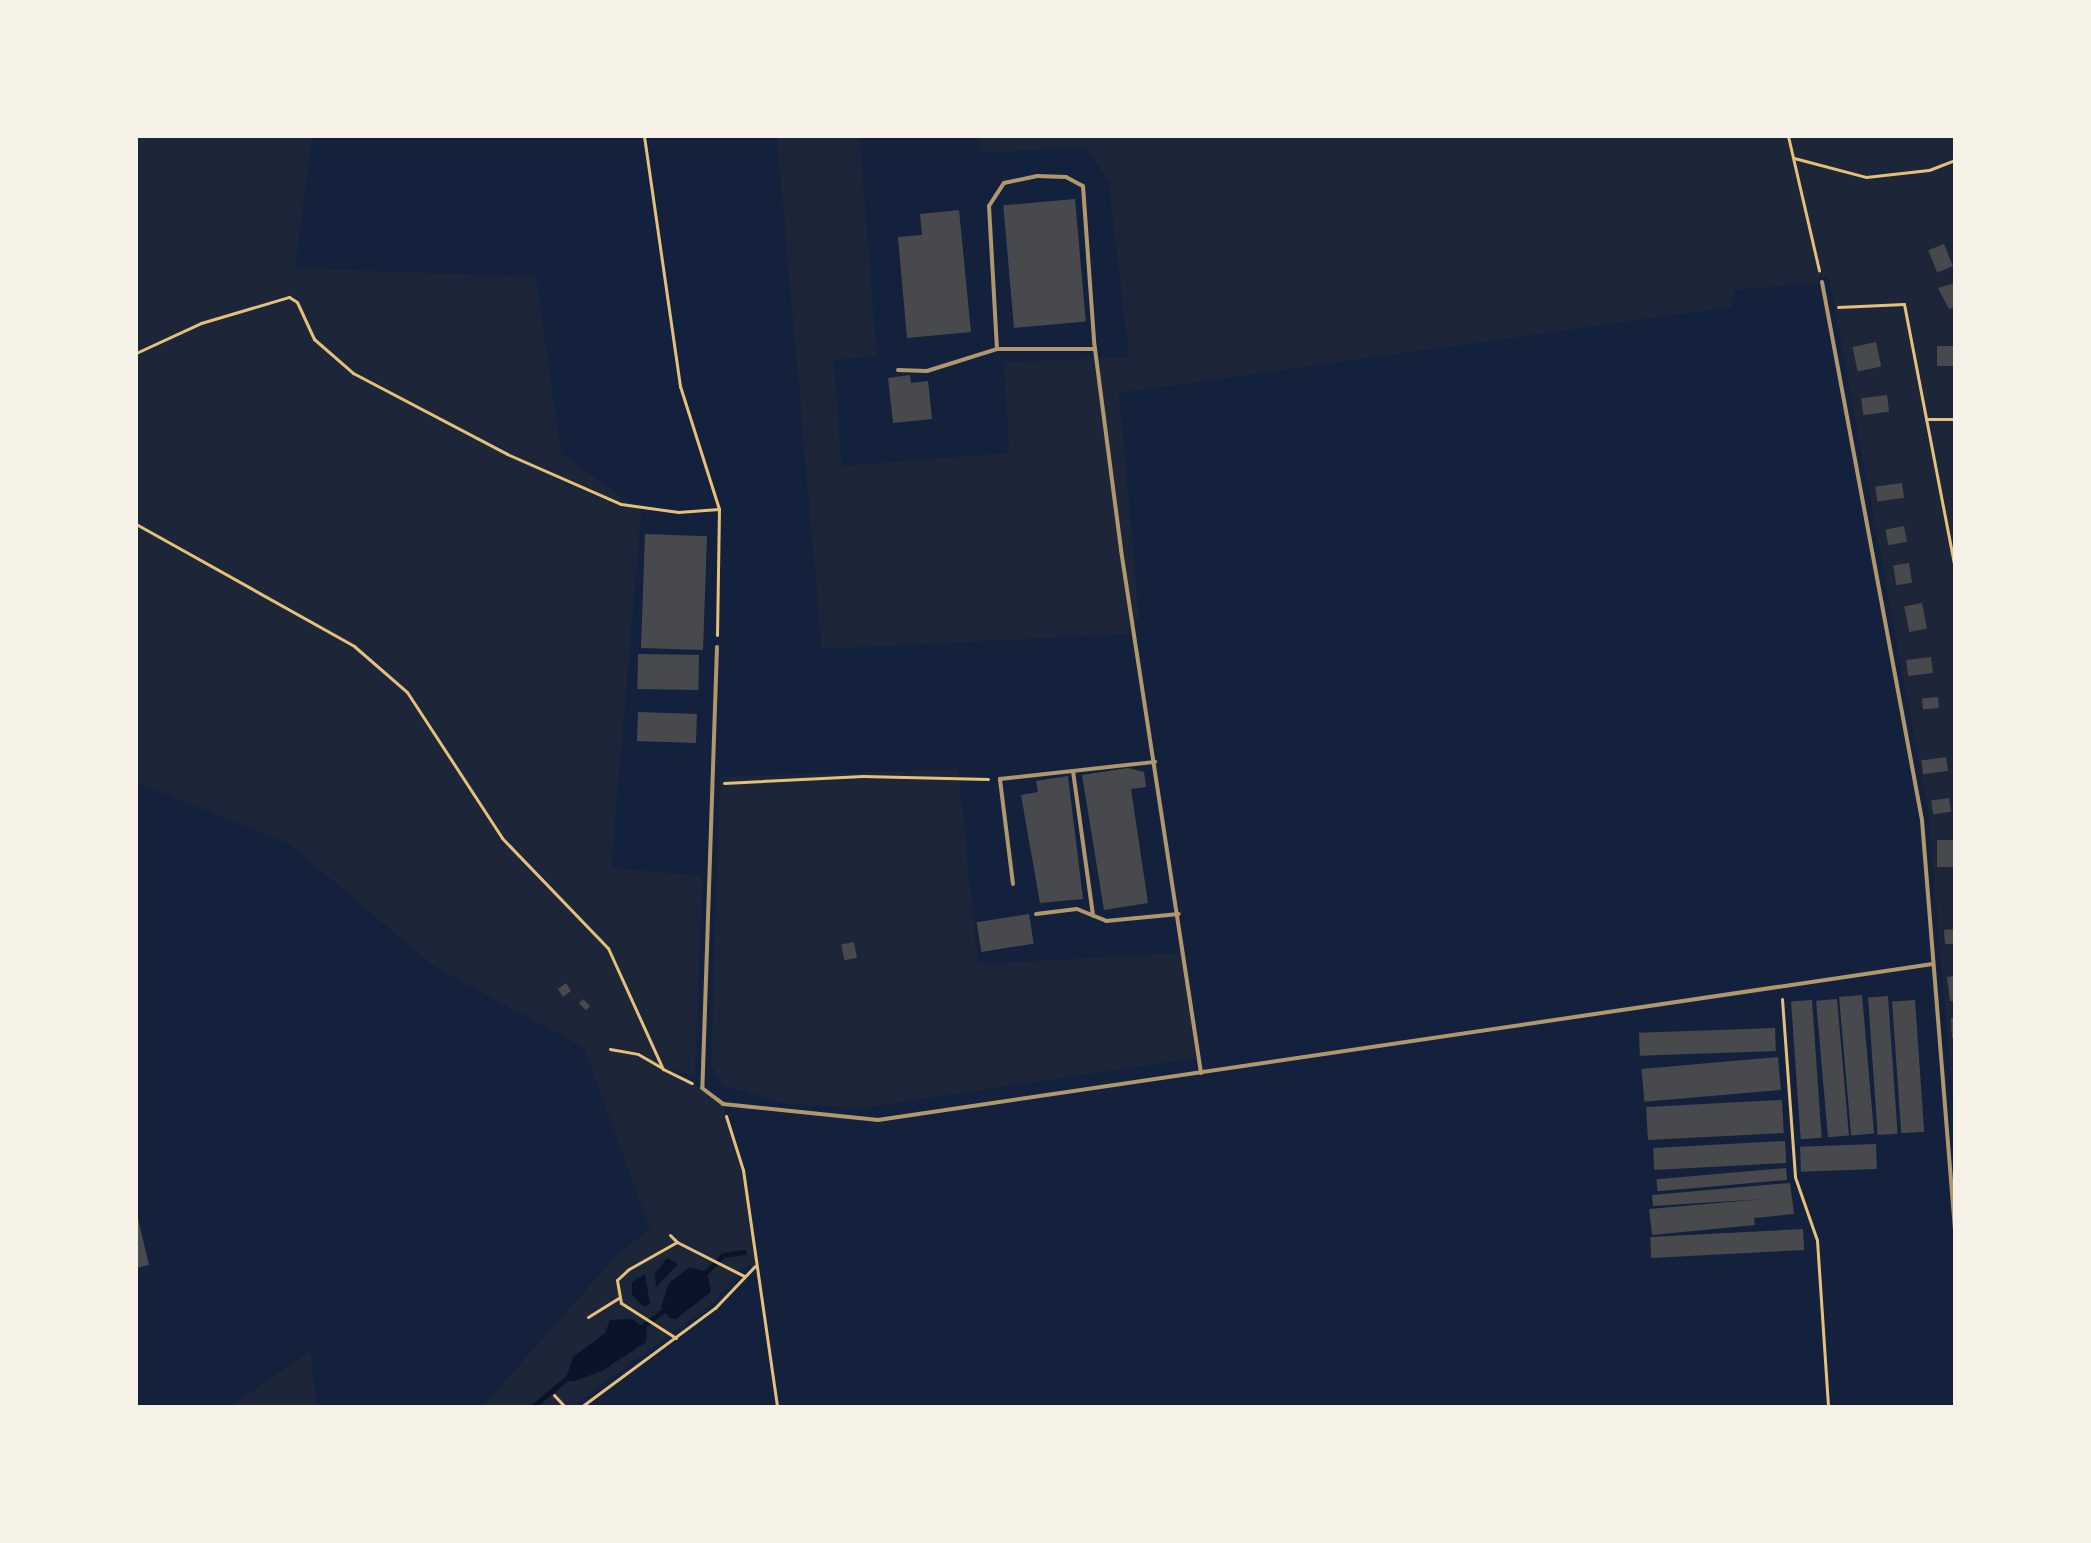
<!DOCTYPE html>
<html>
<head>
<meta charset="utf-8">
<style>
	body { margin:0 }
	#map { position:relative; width:2091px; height:1543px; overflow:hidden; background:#14213d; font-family:"PT Sans Narrow",sans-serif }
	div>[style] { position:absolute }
	.green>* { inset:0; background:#1d2539 }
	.water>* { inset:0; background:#0b132b }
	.stream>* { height:5px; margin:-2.5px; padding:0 2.5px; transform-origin:2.5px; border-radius:2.5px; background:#0b132b }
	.building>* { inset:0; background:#48494c; transform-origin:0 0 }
	.path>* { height:3px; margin:-1.5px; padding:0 1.5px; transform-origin:1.5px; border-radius:1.5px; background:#e5c07b }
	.service>* { height:4px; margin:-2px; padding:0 2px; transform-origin:2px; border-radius:2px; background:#b1986c }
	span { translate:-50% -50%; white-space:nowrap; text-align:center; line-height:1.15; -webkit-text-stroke:8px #f6f1e7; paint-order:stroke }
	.frame { position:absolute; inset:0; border:138px solid #f6f1e7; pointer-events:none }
</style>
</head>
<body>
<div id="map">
	<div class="green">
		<div style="clip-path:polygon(136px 136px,312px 136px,295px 268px,536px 277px,561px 453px,641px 511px,611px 868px,702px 876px,695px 1076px,670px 1068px,723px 1104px,743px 1170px,756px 1265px,745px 1266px,712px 1304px,571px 1407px,482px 1407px,618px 1254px,650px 1229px,584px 1048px,435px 967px,288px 843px,136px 782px)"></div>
		<div style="clip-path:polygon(777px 136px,859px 136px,877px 356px,833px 360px,842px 466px,1009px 453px,1004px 362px,1129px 357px,1109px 182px,1086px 147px,982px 153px,978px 136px,1955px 136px,1955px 1119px,1928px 810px,1829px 276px,1820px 275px,1817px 283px,1735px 290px,1731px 307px,1119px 393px,1139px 618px,1128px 634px,822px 649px)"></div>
		<div style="clip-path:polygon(958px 769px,978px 964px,1181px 953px,1196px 1058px,861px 1108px,783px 1103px,723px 1085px,711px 1065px,720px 777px)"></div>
		<div style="clip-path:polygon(310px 1351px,317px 1407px,230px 1407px)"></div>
	</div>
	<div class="water">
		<div style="clip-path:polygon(667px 1258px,678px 1264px,656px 1287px,655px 1274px)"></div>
		<div style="clip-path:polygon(690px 1267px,707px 1272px,711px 1292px,676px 1319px,670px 1318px,661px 1307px,669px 1283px)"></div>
		<div style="clip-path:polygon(645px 1274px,650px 1304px,644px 1307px,632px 1295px,632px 1282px)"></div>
		<div style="clip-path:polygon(632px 1319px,647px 1330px,646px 1342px,602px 1371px,572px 1382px,566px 1378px,573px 1357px,605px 1333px,610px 1320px)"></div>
	</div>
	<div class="stream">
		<div style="left:703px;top:1275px;width:28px;rotate:-45deg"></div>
		<div style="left:723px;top:1255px;width:21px;rotate:-8deg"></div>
		<div style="left:639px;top:1329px;width:34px;rotate:-37deg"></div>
		<div style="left:532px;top:1407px;width:50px;rotate:-39.4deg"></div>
	</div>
	<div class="building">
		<div style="left:1075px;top:199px;width:123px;height:72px;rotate:85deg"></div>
		<div style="clip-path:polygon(959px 210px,971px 332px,907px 338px,898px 237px,922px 235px,920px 214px)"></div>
		<div style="left:1944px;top:244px;width:24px;height:17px;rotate:68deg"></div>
		<div style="clip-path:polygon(1955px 283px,1955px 307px,1949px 309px,1938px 288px)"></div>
		<div style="left:1876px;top:342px;width:25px;height:24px;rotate:78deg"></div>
		<div style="left:1937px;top:346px;width:18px;height:20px"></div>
		<div style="clip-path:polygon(910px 375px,911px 383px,928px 381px,932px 419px,893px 423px,888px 378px)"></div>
		<div style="left:1887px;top:395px;width:17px;height:26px;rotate:83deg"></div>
		<div style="left:1902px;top:483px;width:15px;height:27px;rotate:82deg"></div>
		<div style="left:1904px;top:526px;width:16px;height:19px;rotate:79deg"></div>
		<div style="left:645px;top:534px;width:62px;height:114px;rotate:2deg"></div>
		<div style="left:1909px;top:563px;width:20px;height:16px;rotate:81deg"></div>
		<div style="left:1922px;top:603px;width:26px;height:18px;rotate:79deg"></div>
		<div style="left:638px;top:654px;width:61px;height:35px;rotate:1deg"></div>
		<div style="left:1931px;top:657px;width:16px;height:25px;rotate:83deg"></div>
		<div style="left:1938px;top:697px;width:11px;height:16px;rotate:85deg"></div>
		<div style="left:638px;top:712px;width:59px;height:29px;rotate:2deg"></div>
		<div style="left:1946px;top:757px;width:14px;height:25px;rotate:82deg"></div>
		<div style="clip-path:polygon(1128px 768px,1144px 772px,1146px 787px,1131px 789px,1148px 903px,1104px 910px,1082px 775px)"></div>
		<div style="clip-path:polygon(1068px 776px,1083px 899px,1040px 903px,1021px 795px,1038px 792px,1036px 781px)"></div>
		<div style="left:1949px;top:798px;width:14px;height:18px;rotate:82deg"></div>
		<div style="left:1955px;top:840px;width:27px;height:18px;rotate:90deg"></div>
		<div style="left:1029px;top:914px;width:30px;height:53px;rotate:81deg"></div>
		<div style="clip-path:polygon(1955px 929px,1955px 944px,1945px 944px,1944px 930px)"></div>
		<div style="left:854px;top:942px;width:16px;height:13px;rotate:79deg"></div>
		<div style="clip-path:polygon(1955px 976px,1955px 1001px,1950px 1001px,1947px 977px)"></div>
		<div style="clip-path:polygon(566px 983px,571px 991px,563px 997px,558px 989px)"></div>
		<div style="left:1862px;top:995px;width:139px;height:23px;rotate:85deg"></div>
		<div style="left:1888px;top:996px;width:138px;height:20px;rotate:86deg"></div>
		<div style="left:583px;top:999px;width:10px;height:6px;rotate:45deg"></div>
		<div style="left:1837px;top:999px;width:137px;height:21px;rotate:85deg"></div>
		<div style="left:1812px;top:1000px;width:138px;height:21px;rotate:86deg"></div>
		<div style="left:1915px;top:1000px;width:132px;height:23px;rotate:86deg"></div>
		<div style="clip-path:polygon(1951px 1018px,1955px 1018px,1955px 1038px,1952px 1038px)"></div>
		<div style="left:1775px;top:1028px;width:23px;height:136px;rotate:88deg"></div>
		<div style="left:1778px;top:1057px;width:33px;height:137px;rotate:85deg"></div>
		<div style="left:1782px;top:1100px;width:33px;height:136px;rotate:87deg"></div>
		<div style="left:1785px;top:1141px;width:22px;height:132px;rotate:87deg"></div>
		<div style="left:1876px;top:1144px;width:25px;height:76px;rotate:88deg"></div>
		<div style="left:1786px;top:1168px;width:12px;height:130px;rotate:85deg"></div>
		<div style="clip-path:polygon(1790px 1183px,1794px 1214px,1754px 1218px,1755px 1225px,1652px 1235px,1649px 1209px,1765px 1199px,1653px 1206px,1652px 1195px)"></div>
		<div style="clip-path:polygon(136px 1210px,149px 1265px,136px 1268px)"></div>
		<div style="left:1803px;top:1229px;width:21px;height:153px;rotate:87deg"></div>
	</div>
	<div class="path">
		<div style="left:644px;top:136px;width:253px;rotate:81.8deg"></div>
		<div style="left:680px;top:386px;width:129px;rotate:72.4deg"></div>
		<div style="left:719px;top:509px;width:126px;rotate:90.9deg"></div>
		<div style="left:1788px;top:136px;width:138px;rotate:77deg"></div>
		<div style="left:1794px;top:158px;width:74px;rotate:14.8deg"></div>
		<div style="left:1866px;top:177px;width:63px;rotate:-6.3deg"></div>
		<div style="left:1929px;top:170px;width:28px;rotate:-21deg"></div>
		<div style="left:1838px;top:307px;width:66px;rotate:-2.6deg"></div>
		<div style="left:1904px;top:304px;width:269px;rotate:79.1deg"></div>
		<div style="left:136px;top:353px;width:72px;rotate:-24.8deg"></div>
		<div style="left:201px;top:323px;width:92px;rotate:-16.5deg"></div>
		<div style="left:289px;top:297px;width:9px;rotate:32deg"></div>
		<div style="left:297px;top:302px;width:41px;rotate:65.3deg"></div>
		<div style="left:314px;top:339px;width:52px;rotate:41.1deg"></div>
		<div style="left:353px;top:373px;width:174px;rotate:27.7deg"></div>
		<div style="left:507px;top:454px;width:124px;rotate:23.7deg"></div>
		<div style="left:621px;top:504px;width:58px;rotate:8deg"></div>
		<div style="left:678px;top:512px;width:41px;rotate:-4.2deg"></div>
		<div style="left:1926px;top:419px;width:29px"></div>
		<div style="left:136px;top:524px;width:250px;rotate:29.2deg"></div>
		<div style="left:354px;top:646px;width:70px;rotate:41deg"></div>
		<div style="left:407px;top:692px;width:174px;rotate:56.9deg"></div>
		<div style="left:502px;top:838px;width:153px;rotate:46.1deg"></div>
		<div style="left:608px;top:948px;width:133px;rotate:65.6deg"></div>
		<div style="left:663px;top:1069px;width:32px;rotate:26deg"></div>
		<div style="left:724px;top:783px;width:139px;rotate:-2.9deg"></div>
		<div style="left:863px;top:776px;width:125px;rotate:1.4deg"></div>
		<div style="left:1782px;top:999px;width:178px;rotate:85.8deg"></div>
		<div style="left:1795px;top:1177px;width:67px;rotate:70.8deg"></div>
		<div style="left:1817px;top:1240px;width:167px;rotate:86.2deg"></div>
		<div style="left:610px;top:1049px;width:28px;rotate:10deg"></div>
		<div style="left:638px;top:1054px;width:28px;rotate:30deg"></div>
		<div style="left:726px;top:1116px;width:57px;rotate:72.5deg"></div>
		<div style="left:743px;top:1170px;width:239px;rotate:81.8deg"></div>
		<div style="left:670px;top:1235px;width:10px;rotate:45deg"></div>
		<div style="left:588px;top:1317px;width:36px;rotate:-32deg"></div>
		<div style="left:676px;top:1338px;width:65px;rotate:-147.5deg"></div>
		<div style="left:621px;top:1303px;width:23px;rotate:-100deg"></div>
		<div style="left:617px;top:1280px;width:16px;rotate:-43deg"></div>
		<div style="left:629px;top:1269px;width:55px;rotate:-29.4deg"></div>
		<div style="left:677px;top:1242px;width:75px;rotate:26.9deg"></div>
		<div style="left:554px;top:1395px;width:16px;rotate:47deg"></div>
		<div style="left:581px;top:1407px;width:167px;rotate:-36.5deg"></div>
		<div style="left:715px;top:1308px;width:58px;rotate:-46.4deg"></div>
	</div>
	<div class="service">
		<div style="left:1822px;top:282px;width:547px;rotate:79.47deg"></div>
		<div style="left:1922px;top:820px;width:410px;rotate:85.4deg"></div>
		<div style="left:1095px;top:349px;width:98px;rotate:180deg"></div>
		<div style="left:997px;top:349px;width:143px;rotate:-93.2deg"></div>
		<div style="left:989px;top:206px;width:27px;rotate:-57deg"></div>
		<div style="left:1004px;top:183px;width:34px;rotate:-12deg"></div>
		<div style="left:1037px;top:176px;width:29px;rotate:2deg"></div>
		<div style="left:1066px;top:177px;width:19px;rotate:28deg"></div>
		<div style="left:1083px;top:186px;width:155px;rotate:85.9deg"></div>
		<div style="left:1094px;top:341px;width:8px;rotate:83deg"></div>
		<div style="left:1095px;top:349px;width:203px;rotate:82.6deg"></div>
		<div style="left:1121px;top:550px;width:529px;rotate:81.3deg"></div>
		<div style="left:898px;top:370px;width:29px;rotate:2deg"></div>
		<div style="left:927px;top:371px;width:73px;rotate:-17.4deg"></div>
		<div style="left:717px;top:647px;width:441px;rotate:91.9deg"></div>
		<div style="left:702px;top:1088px;width:26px;rotate:37deg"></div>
		<div style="left:723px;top:1104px;width:156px;rotate:5.9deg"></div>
		<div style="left:878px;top:1120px;width:1066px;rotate:-8.41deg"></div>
		<div style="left:1073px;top:771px;width:146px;rotate:82.1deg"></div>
		<div style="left:1013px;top:884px;width:106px;rotate:-97.1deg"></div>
		<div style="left:1000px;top:779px;width:156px;rotate:-6.3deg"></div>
		<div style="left:1036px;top:914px;width:41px;rotate:-7deg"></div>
		<div style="left:1077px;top:909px;width:31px;rotate:22deg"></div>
		<div style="left:1106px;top:921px;width:73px;rotate:-5.5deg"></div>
	</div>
	<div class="frame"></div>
</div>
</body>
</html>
